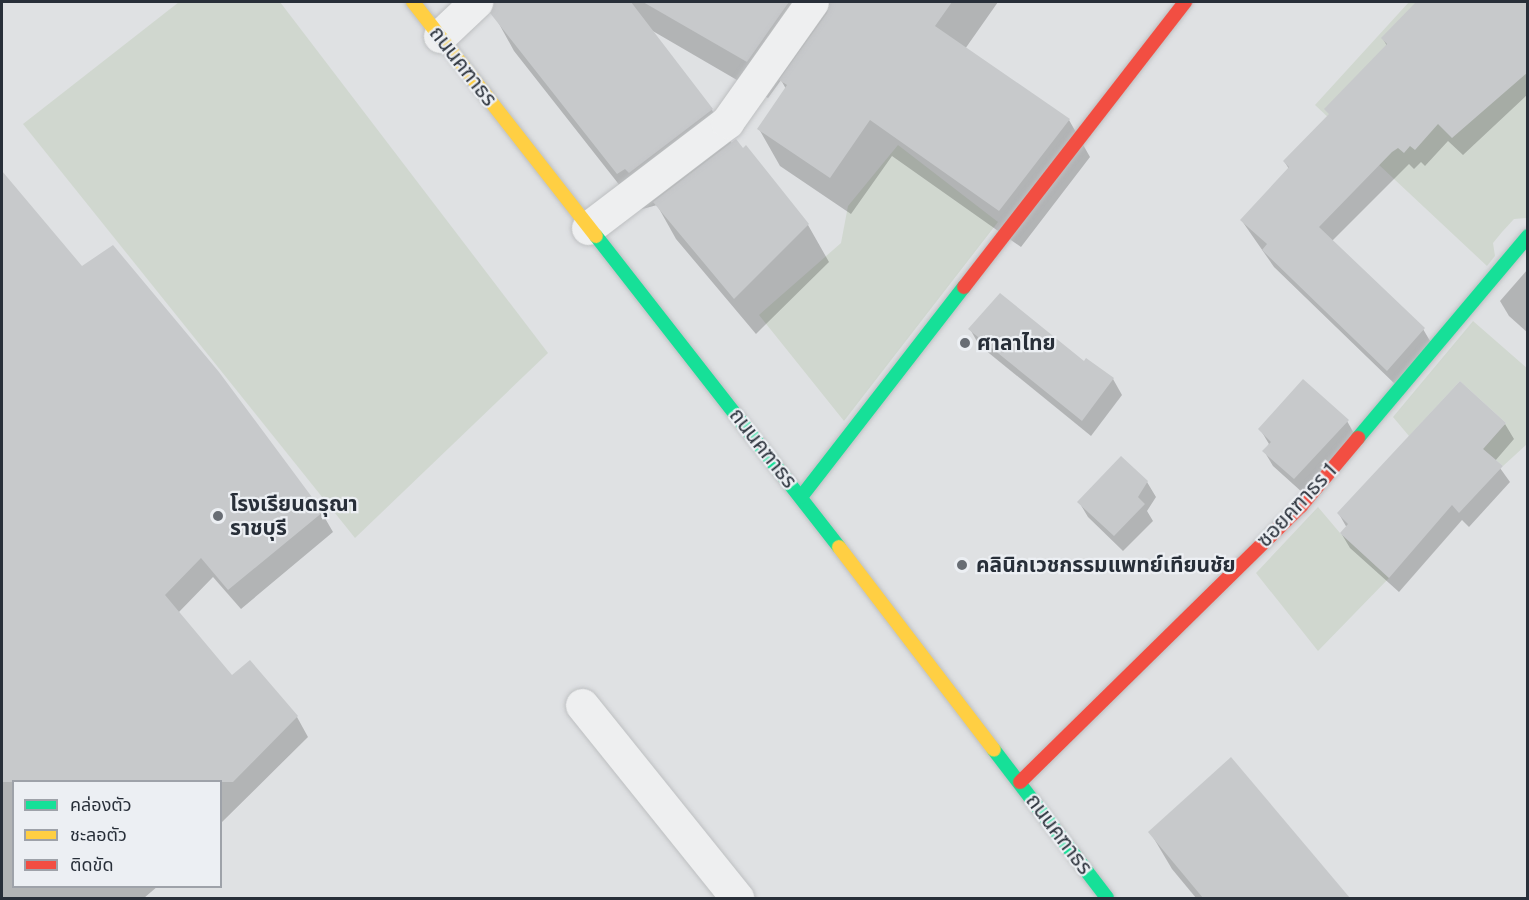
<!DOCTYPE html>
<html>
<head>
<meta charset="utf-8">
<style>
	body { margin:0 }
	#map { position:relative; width:1529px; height:900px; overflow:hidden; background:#dfe1e3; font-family:"Public Sans","Noto Sans Thai",sans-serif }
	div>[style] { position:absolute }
	.green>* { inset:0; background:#d0d7cf }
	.shadow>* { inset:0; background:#0003 }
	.building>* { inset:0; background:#c7c9cb }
	.roads { filter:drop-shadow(0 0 2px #bdbfc1) drop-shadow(0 0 2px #bdbfc1) }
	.street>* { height:33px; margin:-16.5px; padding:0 16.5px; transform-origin:16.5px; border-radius:16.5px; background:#eeeff0 }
	.fast>* { height:14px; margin:-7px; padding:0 7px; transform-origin:7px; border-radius:7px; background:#16e098 }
	.slow>* { height:14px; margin:-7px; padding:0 7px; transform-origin:7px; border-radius:7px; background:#ffcf43 }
	.jam>* { height:14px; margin:-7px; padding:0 7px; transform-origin:7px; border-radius:7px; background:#f24e42 }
	.dots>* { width:16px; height:16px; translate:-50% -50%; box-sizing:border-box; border:3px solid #eceff3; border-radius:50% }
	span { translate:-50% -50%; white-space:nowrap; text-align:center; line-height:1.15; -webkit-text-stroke:4.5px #eceff3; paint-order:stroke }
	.street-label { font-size:21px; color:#282f39 }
	.poi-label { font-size:21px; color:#282f39; font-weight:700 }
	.left { translate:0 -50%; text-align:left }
	.frame { position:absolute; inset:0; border:3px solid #282f39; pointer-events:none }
	.legend { position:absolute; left:12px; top:780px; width:210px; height:108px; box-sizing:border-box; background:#eceff3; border:2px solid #9ea2a9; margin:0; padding:8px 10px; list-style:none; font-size:18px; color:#282f39 }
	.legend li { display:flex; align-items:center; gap:12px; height:30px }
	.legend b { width:30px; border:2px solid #9ea2a9 }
</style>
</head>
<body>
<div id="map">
	<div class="green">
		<div style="clip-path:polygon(179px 2px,280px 2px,548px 353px,355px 538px,23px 124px)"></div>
		<div style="clip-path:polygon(1409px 2px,1527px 2px,1527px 218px,1514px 219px,1502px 232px,1493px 243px,1495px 256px,1487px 266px,1315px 105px)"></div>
		<div style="clip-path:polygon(898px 145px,998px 222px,844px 421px,759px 315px,841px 243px,848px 206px)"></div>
		<div style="clip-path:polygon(1473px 321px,1527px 368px,1527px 444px,1503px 466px,1483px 449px,1506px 423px,1460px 381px,1409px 436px,1393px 417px)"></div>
		<div style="clip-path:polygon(1318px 507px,1340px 533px,1389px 578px,1318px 651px,1256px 573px)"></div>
	</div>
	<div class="shadow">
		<div style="clip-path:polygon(487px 2px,998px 2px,965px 49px,1069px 120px,1090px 157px,1021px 247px,892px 156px,851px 214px,780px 166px,759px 129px,786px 89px,781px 80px,768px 98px,651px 30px,712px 110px,732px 144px,743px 151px,746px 147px,808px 225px,829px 262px,756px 334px,676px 239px,657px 205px,639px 210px,514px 51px)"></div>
		<div style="clip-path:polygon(1418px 2px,1528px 2px,1528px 94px,1463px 155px,1448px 141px,1425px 166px,1421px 162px,1414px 169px,1409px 164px,1332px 241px,1423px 329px,1433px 346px,1398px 387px,1274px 267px,1242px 221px,1289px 169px,1284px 161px,1330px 115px,1387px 46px,1383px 39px)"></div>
		<div style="clip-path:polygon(2px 173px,82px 268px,322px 513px,333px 532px,241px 609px,213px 577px,178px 613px,232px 677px,297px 717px,308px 737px,220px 824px,220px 782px,14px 782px,14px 886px,158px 886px,144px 898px,2px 898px,2px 640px,10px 632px,2px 622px)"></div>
		<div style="clip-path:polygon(1528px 269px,1528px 333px,1509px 316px,1500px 301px)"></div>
		<div style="clip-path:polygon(970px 329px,1113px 379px,1122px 395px,1091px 436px,979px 345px)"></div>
		<div style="clip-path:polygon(1347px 421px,1356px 437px,1303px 493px,1273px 466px,1264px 451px,1269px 444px,1260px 429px)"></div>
		<div style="clip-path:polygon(1505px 424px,1514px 439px,1495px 461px,1510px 482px,1469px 527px,1462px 520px,1399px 592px,1350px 548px,1341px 533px,1347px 528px,1339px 514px)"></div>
		<div style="clip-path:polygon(1147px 482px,1156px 497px,1147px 511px,1153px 521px,1123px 551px,1088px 517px,1079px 502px)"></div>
		<div style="clip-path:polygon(1230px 759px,1348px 898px,1196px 898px,1172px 869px,1150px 832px)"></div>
	</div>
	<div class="building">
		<div style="clip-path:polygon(494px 2px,631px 2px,713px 109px,629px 173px,625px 169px,617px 174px,490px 13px)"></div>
		<div style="clip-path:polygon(643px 2px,789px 2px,747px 62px)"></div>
		<div style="clip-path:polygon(830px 2px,952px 2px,935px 26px,1070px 119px,999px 211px,870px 120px,830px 178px,757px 129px,787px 85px,779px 80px,827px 13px)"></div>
		<div style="clip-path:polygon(1416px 2px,1527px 2px,1527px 73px,1452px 138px,1438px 124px,1415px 150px,1410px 146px,1404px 153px,1398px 148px,1392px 152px,1319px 227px,1425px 328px,1387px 371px,1262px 250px,1267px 244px,1240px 220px,1289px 167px,1283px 161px,1329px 114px,1324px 109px,1387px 44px,1381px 38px)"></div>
		<div style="clip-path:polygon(736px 139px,743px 148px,746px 145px,809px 224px,734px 299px,653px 202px)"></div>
		<div style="clip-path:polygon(2px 171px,82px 266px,113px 245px,219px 372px,323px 512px,228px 590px,201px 558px,165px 595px,232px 675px,250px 660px,298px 716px,233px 782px,2px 782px)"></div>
		<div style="clip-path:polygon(1000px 293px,1084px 361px,1086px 358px,1114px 378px,1082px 421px,968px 329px)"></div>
		<div style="clip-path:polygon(1303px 379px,1349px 420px,1294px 479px,1262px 451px,1271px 442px,1258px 429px)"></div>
		<div style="clip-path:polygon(1460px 381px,1506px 423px,1483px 449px,1503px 466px,1459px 513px,1452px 505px,1389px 578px,1340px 533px,1348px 524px,1337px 513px)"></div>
		<div style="clip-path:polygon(1121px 456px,1148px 481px,1138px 497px,1145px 504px,1114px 536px,1077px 502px)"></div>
		<div style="clip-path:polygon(1231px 757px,1350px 898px,1203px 898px,1148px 832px)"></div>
	</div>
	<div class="roads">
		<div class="street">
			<div style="left:440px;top:36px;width:50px;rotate:-43.4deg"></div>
			<div style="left:588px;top:228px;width:175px;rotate:-37.3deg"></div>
			<div style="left:727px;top:122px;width:147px;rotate:-54.7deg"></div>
			<div style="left:582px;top:705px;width:248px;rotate:51.2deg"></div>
		</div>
		<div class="fast">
			<div style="left:596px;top:236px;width:395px;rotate:52deg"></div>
			<div style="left:1358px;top:438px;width:264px;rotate:-49.9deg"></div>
			<div style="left:801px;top:497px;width:266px;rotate:-52.2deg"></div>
			<div style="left:994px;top:750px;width:186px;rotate:52.6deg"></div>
		</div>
		<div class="slow">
			<div style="left:413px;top:2px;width:297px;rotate:52deg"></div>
			<div style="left:839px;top:547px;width:255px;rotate:52.6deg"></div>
		</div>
		<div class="jam">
			<div style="left:964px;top:287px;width:361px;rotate:-52.2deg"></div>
			<div style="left:1020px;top:782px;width:394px;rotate:-44.5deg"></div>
			<div style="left:1301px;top:506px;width:89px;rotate:-50deg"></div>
		</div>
	</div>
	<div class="dots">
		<div style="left:965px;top:343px;background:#686d74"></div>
		<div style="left:218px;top:516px;background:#686d74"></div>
		<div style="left:962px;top:565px;background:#686d74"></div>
	</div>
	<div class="street-label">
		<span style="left:463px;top:66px;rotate:52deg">ถนนคฑาธร</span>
		<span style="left:763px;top:448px;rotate:52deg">ถนนคฑาธร</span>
		<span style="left:1297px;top:505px;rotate:-47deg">ซอยคฑาธร 1</span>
		<span style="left:1059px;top:834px;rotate:53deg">ถนนคฑาธร</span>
	</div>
	<div class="poi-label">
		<span class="left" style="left:977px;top:343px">ศาลาไทย</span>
		<span class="left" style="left:230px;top:516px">โรงเรียนดรุณา<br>ราชบุรี</span>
		<span class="left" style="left:976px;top:565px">คลินิกเวชกรรมแพทย์เทียนชัย</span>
	</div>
	<div class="frame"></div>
	<ul class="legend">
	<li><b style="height:8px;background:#16e098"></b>คล่องตัว</li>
	<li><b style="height:8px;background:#ffcf43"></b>ชะลอตัว</li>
	<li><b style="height:8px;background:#f24e42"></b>ติดขัด</li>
	</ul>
</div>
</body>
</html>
